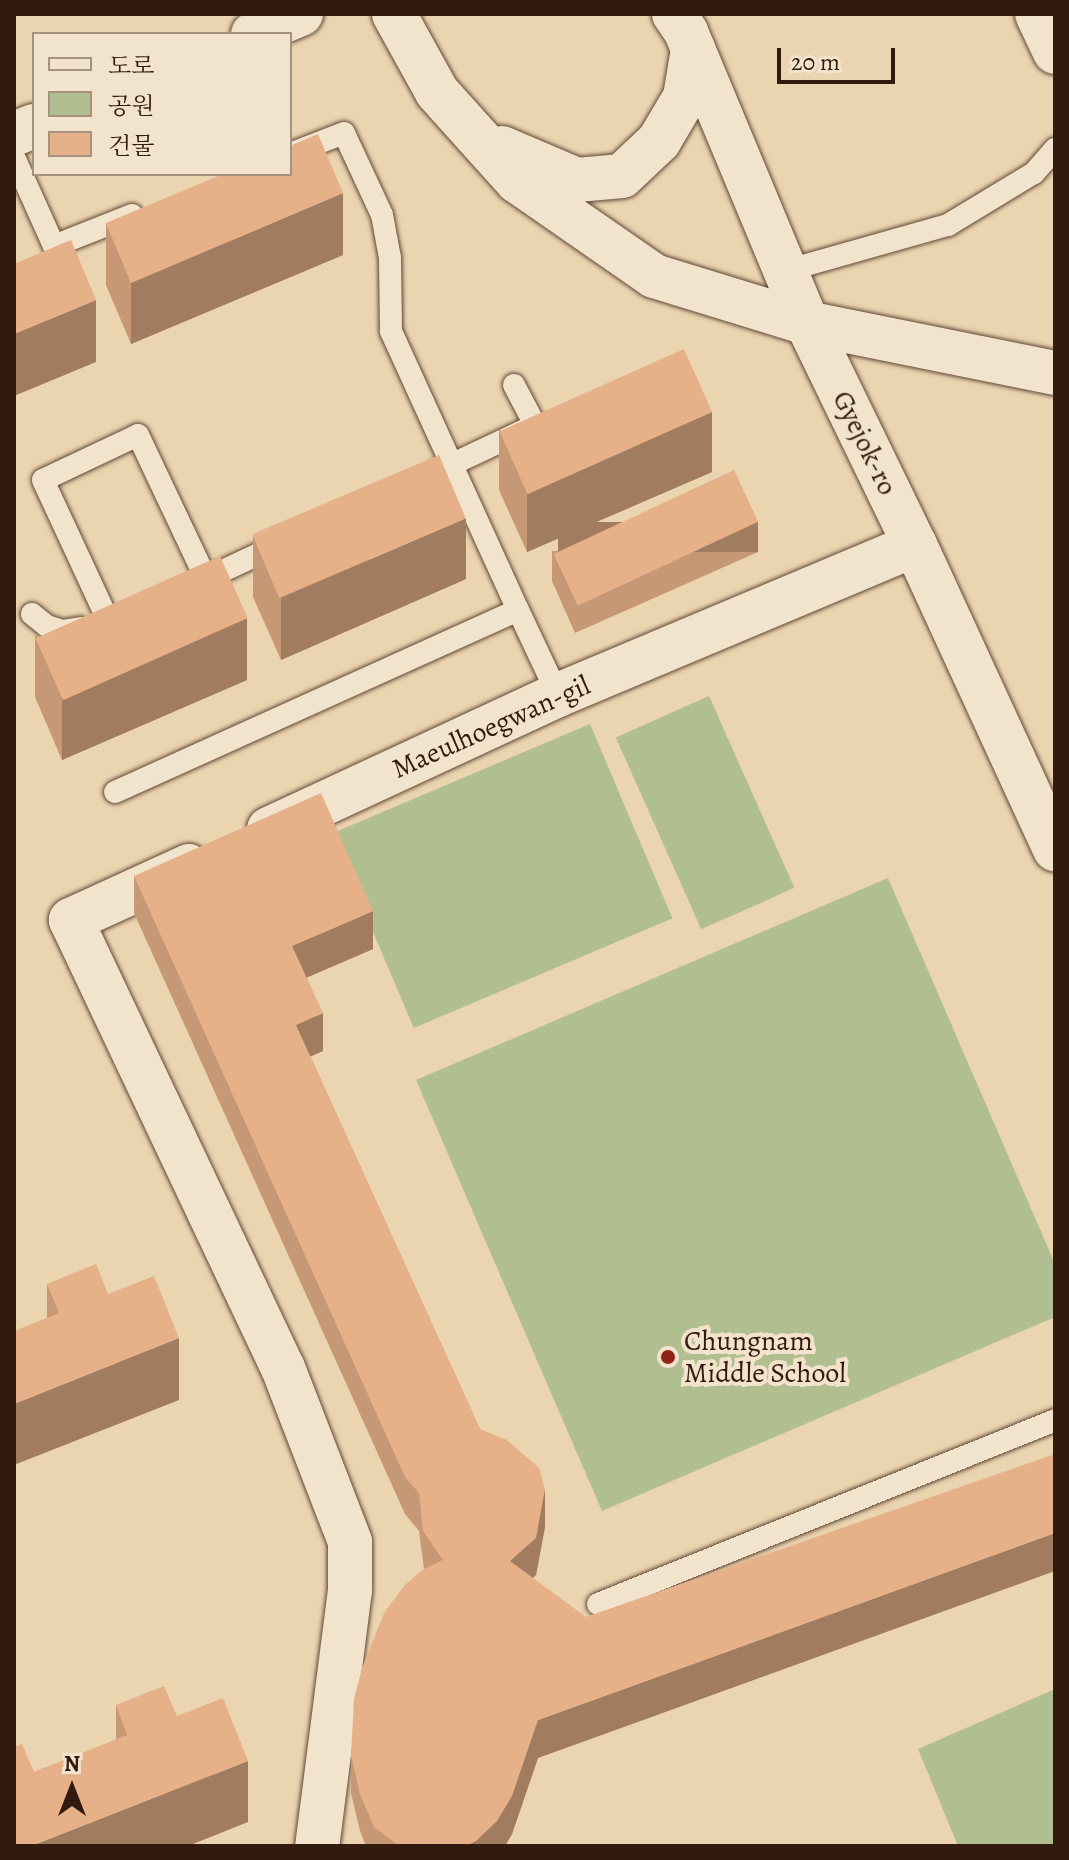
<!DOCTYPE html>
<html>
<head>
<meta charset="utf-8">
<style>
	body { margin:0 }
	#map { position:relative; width:1069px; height:1860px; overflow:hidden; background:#ebd4b0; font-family:Alegreya,"Noto Serif KR",serif }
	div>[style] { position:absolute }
	.green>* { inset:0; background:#b1be90; transform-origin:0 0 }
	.roads { filter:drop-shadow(0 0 2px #604836) drop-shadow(0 0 2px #604836) }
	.service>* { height:22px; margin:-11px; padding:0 11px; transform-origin:11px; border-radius:11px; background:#f2e3cc }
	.minor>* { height:44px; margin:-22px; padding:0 22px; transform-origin:22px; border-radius:22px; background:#f2e3cc }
	.tertiary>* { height:44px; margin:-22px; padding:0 22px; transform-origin:22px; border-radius:22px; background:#f2e3cc }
	.secondary>* { height:44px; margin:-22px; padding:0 22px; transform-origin:22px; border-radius:22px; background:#f2e3cc }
	.wall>* { inset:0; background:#c69875 }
	.shaded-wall>* { inset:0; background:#a17c5f; transform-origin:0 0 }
	.building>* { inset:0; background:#e6b188; transform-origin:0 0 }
	.dots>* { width:22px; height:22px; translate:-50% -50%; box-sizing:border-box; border:4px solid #f2e3cc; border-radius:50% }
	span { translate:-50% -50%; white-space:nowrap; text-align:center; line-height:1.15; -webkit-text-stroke:8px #f2e3cc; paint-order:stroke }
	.street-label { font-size:28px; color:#321a0e }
	.poi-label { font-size:28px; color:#321a0e }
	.left { translate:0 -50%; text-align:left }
	.frame { position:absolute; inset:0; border:16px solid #321a0e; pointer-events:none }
	.legend { position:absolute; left:32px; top:32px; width:260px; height:144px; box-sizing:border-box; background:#f2e3cc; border:2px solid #a59380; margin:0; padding:10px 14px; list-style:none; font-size:24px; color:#321a0e }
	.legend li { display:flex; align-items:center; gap:16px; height:40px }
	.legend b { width:40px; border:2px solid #a59380 }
	.north { position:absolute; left:32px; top:1748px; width:80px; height:80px; -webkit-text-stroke:6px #f2e3cc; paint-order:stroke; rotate:0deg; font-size:22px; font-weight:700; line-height:32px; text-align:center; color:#321a0e }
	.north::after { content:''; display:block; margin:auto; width:28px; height:36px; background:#321a0e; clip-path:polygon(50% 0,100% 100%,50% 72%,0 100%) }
	.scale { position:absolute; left:777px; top:48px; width:118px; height:36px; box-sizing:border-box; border:4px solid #321a0e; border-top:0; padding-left:10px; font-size:24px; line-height:28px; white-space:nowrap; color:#321a0e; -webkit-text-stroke:6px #f2e3cc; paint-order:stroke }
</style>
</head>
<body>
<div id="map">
	<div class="green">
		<div style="left:709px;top:696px;width:210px;height:102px;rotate:66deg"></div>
		<div style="left:590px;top:724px;width:211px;height:281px;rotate:67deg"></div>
		<div style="clip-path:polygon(888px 878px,1055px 1264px,1055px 1317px,602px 1511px,416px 1080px)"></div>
		<div style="clip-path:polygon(1055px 1689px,1055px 1846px,958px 1846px,918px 1749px)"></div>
	</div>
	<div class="roads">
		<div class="service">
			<div style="left:14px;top:157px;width:98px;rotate:65.8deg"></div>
			<div style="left:54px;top:246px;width:84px;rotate:-21.7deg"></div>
			<div style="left:785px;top:271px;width:169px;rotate:-15.8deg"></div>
			<div style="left:948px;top:225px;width:100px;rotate:-31.2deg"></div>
			<div style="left:1034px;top:173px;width:32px;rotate:-49deg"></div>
			<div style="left:514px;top:385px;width:45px;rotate:62.3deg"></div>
			<div style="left:438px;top:471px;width:98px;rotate:-25.3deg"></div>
			<div style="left:199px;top:582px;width:89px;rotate:-25.1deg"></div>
			<div style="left:518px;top:610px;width:94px;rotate:64.8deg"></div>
			<div style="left:32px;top:614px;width:19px;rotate:39deg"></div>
			<div style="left:47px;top:626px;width:16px;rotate:18deg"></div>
			<div style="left:62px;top:631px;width:19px;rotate:-9deg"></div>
			<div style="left:107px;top:618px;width:152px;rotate:-114.9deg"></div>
			<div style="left:43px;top:480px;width:105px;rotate:-25.3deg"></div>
			<div style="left:138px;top:435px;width:159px;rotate:64.7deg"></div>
			<div style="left:115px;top:792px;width:442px;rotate:-24.3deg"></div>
			<div style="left:518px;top:610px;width:307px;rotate:-114.5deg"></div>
			<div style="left:391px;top:331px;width:73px;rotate:-90.8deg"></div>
			<div style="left:390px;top:258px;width:44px;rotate:-100.5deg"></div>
			<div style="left:382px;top:215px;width:90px;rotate:-114.9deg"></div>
			<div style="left:344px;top:133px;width:58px;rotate:158.7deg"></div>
			<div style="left:598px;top:1604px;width:493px;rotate:-21.9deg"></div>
		</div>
		<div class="minor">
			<div style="left:1037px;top:14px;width:42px;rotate:64.7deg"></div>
			<div style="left:253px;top:34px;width:52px;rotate:-22.6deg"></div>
			<div style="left:14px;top:134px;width:22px;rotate:-22deg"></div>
			<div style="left:269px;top:829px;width:319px;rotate:-24.9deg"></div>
			<div style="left:558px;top:695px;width:387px;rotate:-22.8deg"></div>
			<div style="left:189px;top:866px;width:130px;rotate:155.4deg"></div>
			<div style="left:71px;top:920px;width:496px;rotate:64.7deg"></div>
			<div style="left:283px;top:1368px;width:186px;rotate:68.9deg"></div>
			<div style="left:350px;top:1542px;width:48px;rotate:90deg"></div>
			<div style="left:350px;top:1590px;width:258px;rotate:97.3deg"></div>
		</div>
		<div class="tertiary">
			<div style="left:394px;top:14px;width:89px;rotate:61.1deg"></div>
			<div style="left:437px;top:92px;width:120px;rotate:48deg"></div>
			<div style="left:517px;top:181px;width:167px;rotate:34.7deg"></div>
			<div style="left:654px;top:276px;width:160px;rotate:17.1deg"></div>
			<div style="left:502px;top:148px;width:82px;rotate:23.1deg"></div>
			<div style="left:577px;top:180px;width:45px;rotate:-5.1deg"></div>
			<div style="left:622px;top:176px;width:51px;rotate:-43.4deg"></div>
			<div style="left:659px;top:141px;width:51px;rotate:-59.4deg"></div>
			<div style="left:685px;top:97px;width:49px;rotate:-80.5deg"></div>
		</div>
		<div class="secondary">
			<div style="left:674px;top:14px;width:22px;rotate:56deg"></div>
			<div style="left:686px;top:32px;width:315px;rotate:67.4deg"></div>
			<div style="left:807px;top:323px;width:247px;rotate:64.1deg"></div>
			<div style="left:915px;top:545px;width:335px;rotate:65.3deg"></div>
			<div style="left:807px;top:323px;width:253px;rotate:11.4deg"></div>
		</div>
	</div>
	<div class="wall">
		<div style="clip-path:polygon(106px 223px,343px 255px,131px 344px,106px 285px)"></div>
		<div style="clip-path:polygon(499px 430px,712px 472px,527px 552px,499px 490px)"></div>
		<div style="clip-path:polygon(253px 536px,466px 579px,281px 660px,253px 597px)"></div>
		<div style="clip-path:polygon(552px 551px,758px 552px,575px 633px,552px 581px)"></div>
		<div style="clip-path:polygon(35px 636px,247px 680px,62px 760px,35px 697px)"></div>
		<div style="clip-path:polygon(134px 876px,373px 949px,307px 977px,323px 1051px,310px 1056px,480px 1429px,545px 1527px,536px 1575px,533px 1578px,538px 1758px,512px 1834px,505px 1846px,366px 1846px,360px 1831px,351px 1793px,351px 1755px,424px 1569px,419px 1531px,405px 1514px,134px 913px)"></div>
		<div style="clip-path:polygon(47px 1284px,108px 1294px,179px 1400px,47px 1318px)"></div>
		<div style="clip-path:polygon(116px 1705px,177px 1716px,248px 1822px,34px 1772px,116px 1740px)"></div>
	</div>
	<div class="shaded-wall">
		<div style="clip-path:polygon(343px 193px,343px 255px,131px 344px,131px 283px)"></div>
		<div style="clip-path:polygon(96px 300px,96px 362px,14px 396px,14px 334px)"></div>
		<div style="clip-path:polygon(712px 412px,712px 472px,527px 552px,527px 492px)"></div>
		<div style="clip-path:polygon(466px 518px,466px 579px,281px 660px,281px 598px)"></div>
		<div style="left:758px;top:522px;width:30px;height:200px;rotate:90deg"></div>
		<div style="clip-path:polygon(247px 618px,247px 680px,62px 760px,62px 698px)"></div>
		<div style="clip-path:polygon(373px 911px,373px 949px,292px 984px,292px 946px)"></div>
		<div style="clip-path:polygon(323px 1013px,323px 1051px,296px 1063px,296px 1025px)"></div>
		<div style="clip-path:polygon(179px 1338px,179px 1400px,14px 1465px,14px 1404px)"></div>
		<div style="clip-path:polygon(545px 1489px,545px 1527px,536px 1575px,510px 1598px,510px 1561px)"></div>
		<div style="clip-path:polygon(1055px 1533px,1055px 1571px,538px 1758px,512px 1834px,505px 1846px,466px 1846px,538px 1720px)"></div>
		<div style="clip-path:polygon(248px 1761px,248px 1822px,188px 1846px,31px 1846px)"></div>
	</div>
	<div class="building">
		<div style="clip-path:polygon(318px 134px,343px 193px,131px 283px,106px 223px,223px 174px,290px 174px,290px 146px)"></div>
		<div style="clip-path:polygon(71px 240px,96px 300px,14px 334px,14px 264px)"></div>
		<div style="left:684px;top:349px;width:69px;height:202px;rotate:66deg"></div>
		<div style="left:439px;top:455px;width:69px;height:203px;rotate:67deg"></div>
		<div style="left:734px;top:470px;width:57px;height:199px;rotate:65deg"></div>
		<div style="left:220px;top:556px;width:68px;height:202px;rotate:66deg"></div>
		<div style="clip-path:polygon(321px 793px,373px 911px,292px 946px,323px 1013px,296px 1025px,480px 1429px,507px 1440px,539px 1468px,545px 1489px,536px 1538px,510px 1561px,586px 1617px,1055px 1454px,1055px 1533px,538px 1720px,512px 1796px,497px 1821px,476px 1841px,466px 1846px,398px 1845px,374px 1827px,360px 1794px,351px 1755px,354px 1699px,362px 1668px,384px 1613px,404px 1586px,422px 1570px,443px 1560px,423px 1531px,419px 1493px,405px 1477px,134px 876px)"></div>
		<div style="clip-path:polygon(96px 1264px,108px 1294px,154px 1276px,179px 1338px,14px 1404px,14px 1331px,59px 1313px,47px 1284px)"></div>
		<div style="clip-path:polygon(164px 1686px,177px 1716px,223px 1698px,248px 1761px,31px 1846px,14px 1846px,14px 1747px,22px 1744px,34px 1772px,127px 1735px,116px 1705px)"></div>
	</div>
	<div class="dots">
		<div style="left:668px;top:1357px;background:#8f2418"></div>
	</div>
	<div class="street-label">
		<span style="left:865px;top:443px;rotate:64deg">Gyejok-ro</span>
		<span style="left:491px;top:727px;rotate:-24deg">Maeulhoegwan-gil</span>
	</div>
	<div class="poi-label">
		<span class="left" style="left:684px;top:1357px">Chungnam<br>Middle School</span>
	</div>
	<div class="frame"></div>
	<ul class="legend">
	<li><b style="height:10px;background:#f2e3cc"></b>도로</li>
	<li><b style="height:22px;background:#b1be90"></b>공원</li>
	<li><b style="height:22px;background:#e6b188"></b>건물</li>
	</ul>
	<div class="north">N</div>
	<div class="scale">20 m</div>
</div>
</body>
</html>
